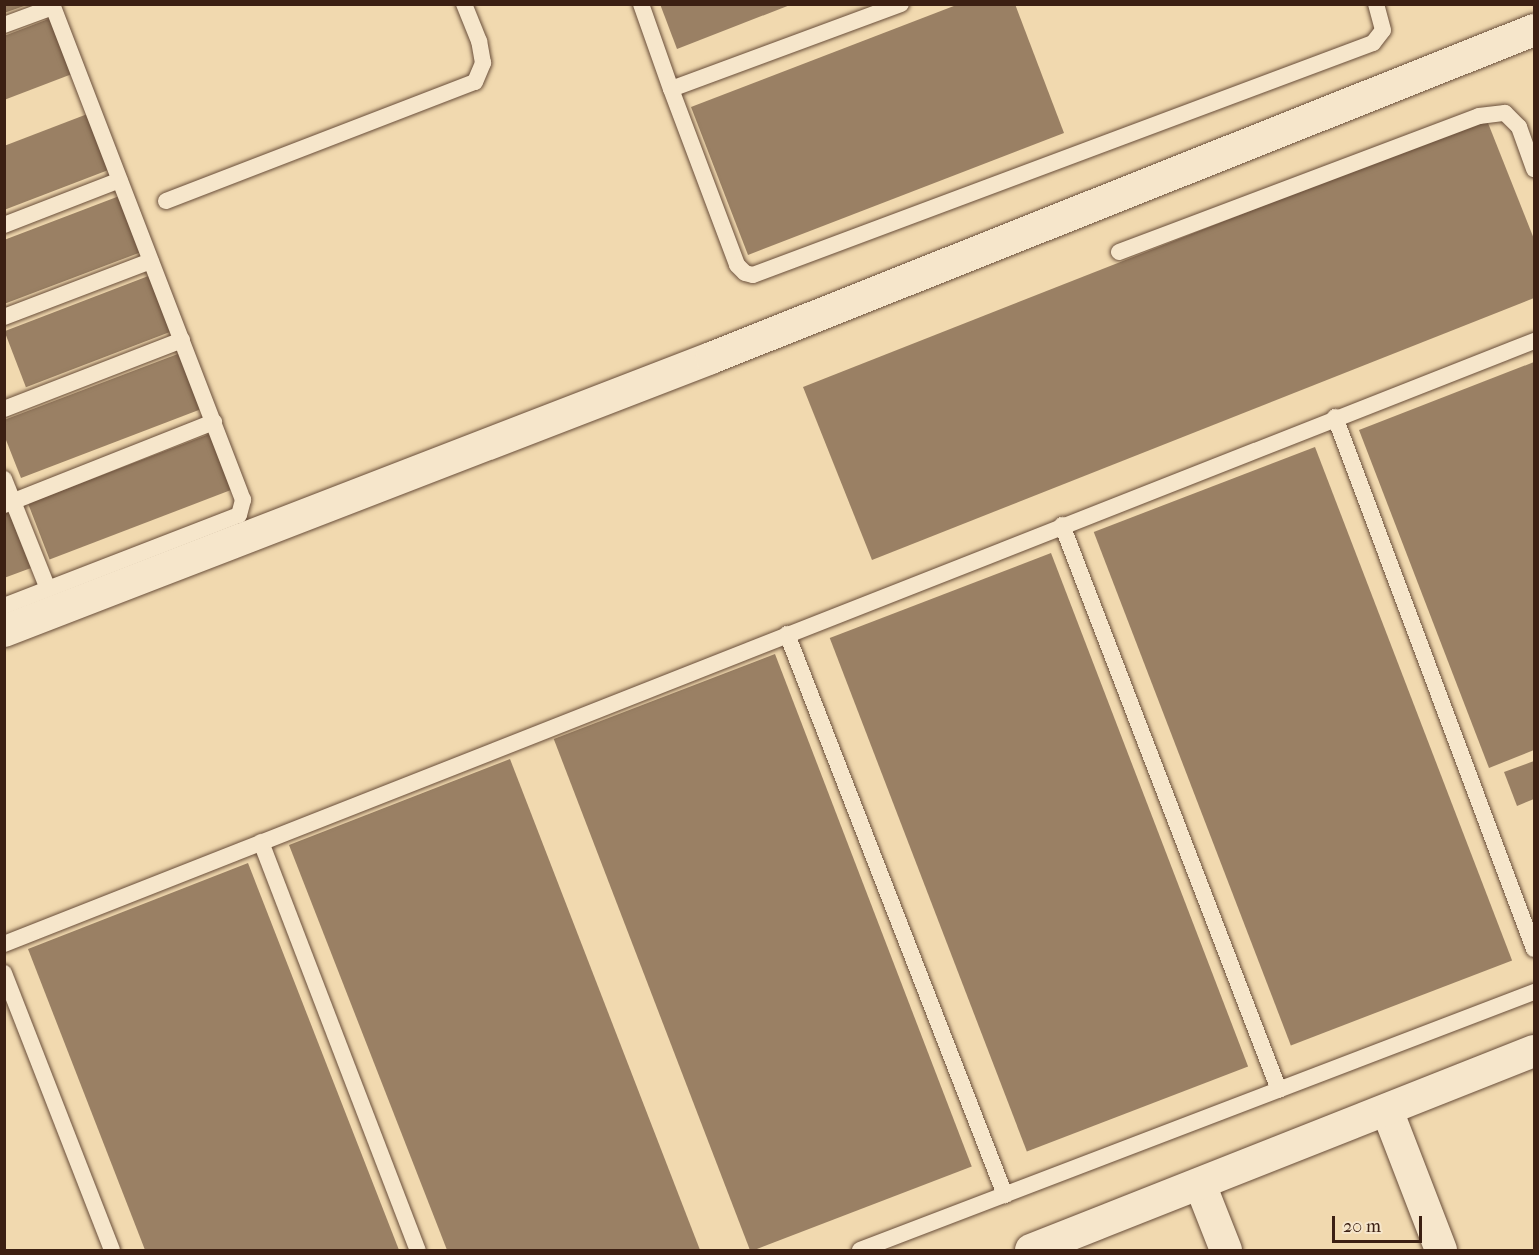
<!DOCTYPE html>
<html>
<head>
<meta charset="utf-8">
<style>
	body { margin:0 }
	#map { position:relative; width:1539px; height:1255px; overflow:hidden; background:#f1d9af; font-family:"IM FELL French Canon",serif }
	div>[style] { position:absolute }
	.building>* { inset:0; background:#9a8064; transform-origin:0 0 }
	.roads { filter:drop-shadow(0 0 2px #694e3a) drop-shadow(0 0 2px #694e3a) }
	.service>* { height:16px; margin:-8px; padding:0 8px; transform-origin:8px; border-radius:8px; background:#f6e6cb }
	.minor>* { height:32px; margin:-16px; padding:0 16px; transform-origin:16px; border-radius:16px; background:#f6e6cb }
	span { translate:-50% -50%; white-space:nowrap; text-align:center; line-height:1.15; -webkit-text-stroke:5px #f6e6cb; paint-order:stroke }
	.frame { position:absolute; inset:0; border:6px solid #3c2013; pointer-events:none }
	.scale { position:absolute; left:1332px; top:1216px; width:90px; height:27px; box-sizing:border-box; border:3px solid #3c2013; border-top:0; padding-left:8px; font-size:18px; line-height:21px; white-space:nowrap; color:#3c2013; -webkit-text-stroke:4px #f6e6cb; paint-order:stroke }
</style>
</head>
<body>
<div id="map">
	<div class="building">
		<div style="clip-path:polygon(4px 4px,27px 4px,27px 5px,4px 13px)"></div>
		<div style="clip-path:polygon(660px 4px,790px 4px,790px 5px,677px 49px)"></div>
		<div style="clip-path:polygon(959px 4px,1015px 4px,1064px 133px,748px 255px,691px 107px)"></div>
		<div style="clip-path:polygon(51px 18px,72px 74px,4px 100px,4px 36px)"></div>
		<div style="clip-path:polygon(90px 113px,111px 169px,4px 210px,4px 146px)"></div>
		<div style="clip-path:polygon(1486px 118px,1534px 239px,1534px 298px,872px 560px,803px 387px)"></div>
		<div style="clip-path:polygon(122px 195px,144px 251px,4px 304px,4px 240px)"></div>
		<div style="left:151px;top:275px;width:60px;height:157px;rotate:69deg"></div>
		<div style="clip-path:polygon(183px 352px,204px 408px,21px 478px,4px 435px,4px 420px)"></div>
		<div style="clip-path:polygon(1534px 362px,1534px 750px,1489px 768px,1359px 430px)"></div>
		<div style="left:212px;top:433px;width:60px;height:197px;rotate:69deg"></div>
		<div style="left:1315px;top:447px;width:550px;height:237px;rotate:69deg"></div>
		<div style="clip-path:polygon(9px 512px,31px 568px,4px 578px,4px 514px)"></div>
		<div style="left:1051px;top:553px;width:550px;height:237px;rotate:69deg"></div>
		<div style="left:775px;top:654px;width:549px;height:237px;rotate:69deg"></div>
		<div style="clip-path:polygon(510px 759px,700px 1250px,447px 1250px,289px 845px)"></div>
		<div style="clip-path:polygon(1534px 761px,1534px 799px,1517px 806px,1504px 772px)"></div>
		<div style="clip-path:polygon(248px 863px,399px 1250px,145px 1250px,28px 949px)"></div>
	</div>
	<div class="roads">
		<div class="service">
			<div style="left:641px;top:4px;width:90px;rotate:70.6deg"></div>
			<div style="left:901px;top:4px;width:245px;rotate:159.7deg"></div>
			<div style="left:671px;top:89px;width:188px;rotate:69.4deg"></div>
			<div style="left:737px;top:265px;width:11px;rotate:45deg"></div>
			<div style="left:745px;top:273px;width:8px;rotate:14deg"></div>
			<div style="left:753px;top:275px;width:662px;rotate:-20.52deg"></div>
			<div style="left:1373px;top:43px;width:16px;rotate:-52deg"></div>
			<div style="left:1383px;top:30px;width:27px;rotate:-105deg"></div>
			<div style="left:4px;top:25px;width:52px;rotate:-20.2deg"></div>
			<div style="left:166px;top:201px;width:331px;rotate:-21.1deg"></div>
			<div style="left:475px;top:82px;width:21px;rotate:-67deg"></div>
			<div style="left:483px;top:63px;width:22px;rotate:-100deg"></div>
			<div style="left:479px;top:41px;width:40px;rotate:-112deg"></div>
			<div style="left:4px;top:225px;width:124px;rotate:-21.2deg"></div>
			<div style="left:1119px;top:252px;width:385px;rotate:-20.7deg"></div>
			<div style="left:1479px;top:116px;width:26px;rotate:-7deg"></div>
			<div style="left:1505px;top:113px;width:20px;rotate:45deg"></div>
			<div style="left:1519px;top:127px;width:45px;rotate:70.3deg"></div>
			<div style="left:4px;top:317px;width:157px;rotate:-20.9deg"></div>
			<div style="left:4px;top:409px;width:191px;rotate:-21.2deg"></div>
			<div style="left:1335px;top:417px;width:568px;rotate:69.49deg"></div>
			<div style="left:4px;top:479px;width:118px;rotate:68.2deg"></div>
			<div style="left:4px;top:505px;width:226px;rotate:-21.6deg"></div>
			<div style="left:1062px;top:525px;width:605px;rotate:68.99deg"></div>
			<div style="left:4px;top:606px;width:252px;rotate:-21.2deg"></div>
			<div style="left:239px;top:515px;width:16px;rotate:-75deg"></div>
			<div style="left:243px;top:500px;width:532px;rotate:-111.06deg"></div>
			<div style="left:787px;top:634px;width:602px;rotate:68.76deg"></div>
			<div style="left:261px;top:842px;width:437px;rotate:69deg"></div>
			<div style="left:4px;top:944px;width:1645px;rotate:-21.51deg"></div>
			<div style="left:4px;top:973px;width:297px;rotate:68.7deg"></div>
			<div style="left:860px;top:1250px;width:722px;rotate:-20.95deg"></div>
		</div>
		<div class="minor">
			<div style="left:4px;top:631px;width:758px;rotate:-21.11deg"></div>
			<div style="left:711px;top:358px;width:886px;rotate:-21.73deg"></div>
			<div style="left:1387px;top:1110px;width:150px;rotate:68.9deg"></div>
			<div style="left:1200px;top:1184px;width:71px;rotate:68.5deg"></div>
			<div style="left:1031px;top:1250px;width:541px;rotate:-21.59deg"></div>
		</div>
	</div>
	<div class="frame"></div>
	<div class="scale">20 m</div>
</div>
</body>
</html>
